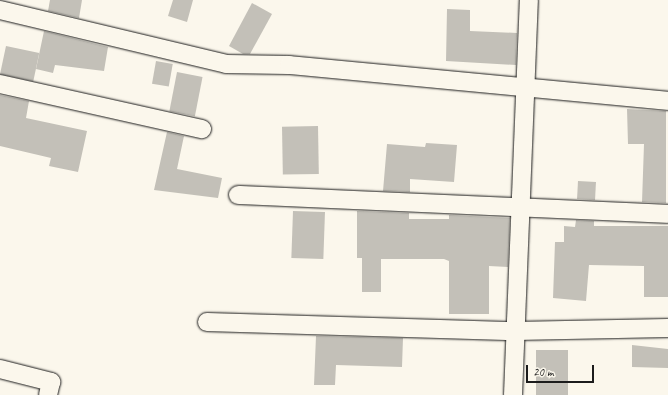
<!DOCTYPE html>
<html>
<head>
<meta charset="utf-8">
<style>
	body { margin:0 }
	#map { position:relative; width:668px; height:395px; overflow:hidden; background:#fbf7ec; font-family:Caveat,sans-serif }
	div>[style] { position:absolute }
	.building>* { inset:0; background:#c3c0b8; transform-origin:0 0 }
	.roads { filter:drop-shadow(0 0 1px #1c1c1c) drop-shadow(0 0 1px #1c1c1c) }
	.minor>* { height:18px; margin:-9px; padding:0 9px; transform-origin:9px; border-radius:9px; background:#fbf7ec }
	span { translate:-50% -50%; white-space:nowrap; text-align:center; line-height:1.15; -webkit-text-stroke:3px #fbf7ec; paint-order:stroke }
	.scale { position:absolute; left:526px; top:365px; width:68px; height:18px; box-sizing:border-box; border:2px solid #1c1c1c; border-top:0; padding-left:5px; font-size:12px; line-height:14px; white-space:nowrap; color:#1c1c1c; -webkit-text-stroke:3px #fbf7ec; paint-order:stroke }
</style>
</head>
<body>
<div id="map">
	<div class="building">
		<div style="clip-path:polygon(50px 0,82px 0,79px 18px,48px 11px)"></div>
		<div style="clip-path:polygon(173px 0,193px 0,187px 22px,168px 16px)"></div>
		<div style="clip-path:polygon(252px 3px,272px 14px,250px 54px,243px 54px,229px 46px)"></div>
		<div style="clip-path:polygon(447px 9px,470px 10px,470px 31px,517px 33px,516px 65px,446px 61px)"></div>
		<div style="clip-path:polygon(44px 31px,108px 47px,104px 71px,55px 65px,53px 73px,36px 69px)"></div>
		<div style="left:6px;top:46px;width:34px;height:29px;rotate:12deg"></div>
		<div style="left:156px;top:61px;width:17px;height:23px;rotate:10deg"></div>
		<div style="left:177px;top:72px;width:26px;height:40px;rotate:11deg"></div>
		<div style="clip-path:polygon(0 95px,29px 101px,26px 118px,87px 131px,78px 172px,49px 166px,51px 158px,0 146px)"></div>
		<div style="clip-path:polygon(627px 109px,666px 111px,666px 203px,642px 202px,644px 144px,628px 144px)"></div>
		<div style="left:318px;top:126px;width:48px;height:36px;rotate:89deg"></div>
		<div style="clip-path:polygon(167px 132px,184px 136px,177px 169px,222px 178px,218px 198px,154px 190px)"></div>
		<div style="clip-path:polygon(426px 143px,457px 145px,454px 182px,410px 179px,410px 192px,383px 191px,387px 144px,425px 147px)"></div>
		<div style="left:578px;top:181px;width:18px;height:18px;rotate:3deg"></div>
		<div style="left:293px;top:211px;width:32px;height:47px;rotate:2deg"></div>
		<div style="clip-path:polygon(357px 211px,409px 213px,409px 219px,449px 219px,449px 215px,510px 218px,508px 267px,489px 266px,489px 314px,449px 314px,449px 261px,444px 259px,381px 259px,381px 292px,362px 292px,362px 258px,357px 258px)"></div>
		<div style="clip-path:polygon(576px 220px,594px 221px,594px 226px,668px 226px,668px 297px,644px 297px,644px 266px,589px 265px,586px 301px,553px 298px,555px 242px,564px 242px,564px 226px,575px 227px)"></div>
		<div style="clip-path:polygon(316px 336px,403px 338px,402px 367px,336px 365px,335px 385px,314px 385px)"></div>
		<div style="clip-path:polygon(632px 345px,668px 349px,668px 368px,632px 367px)"></div>
		<div style="left:536px;top:350px;width:32px;height:45px"></div>
	</div>
	<div class="roads">
		<div class="minor">
			<div style="left:0;top:10px;width:232px;rotate:13.4deg"></div>
			<div style="left:226px;top:64px;width:63px;rotate:0.9deg"></div>
			<div style="left:289px;top:65px;width:381px;rotate:5.4deg"></div>
			<div style="left:0;top:84px;width:207px;rotate:12.6deg"></div>
			<div style="left:238px;top:195px;width:430px;rotate:2.5deg"></div>
			<div style="left:207px;top:322px;width:308px;rotate:1.7deg"></div>
			<div style="left:515px;top:331px;width:153px;rotate:-1.1deg"></div>
			<div style="left:0;top:369px;width:53px;rotate:14.3deg"></div>
			<div style="left:51px;top:382px;width:13px;rotate:103deg"></div>
			<div style="left:513px;top:395px;width:395px;rotate:-87.7deg"></div>
		</div>
	</div>
	<div class="scale">20 m</div>
</div>
</body>
</html>
